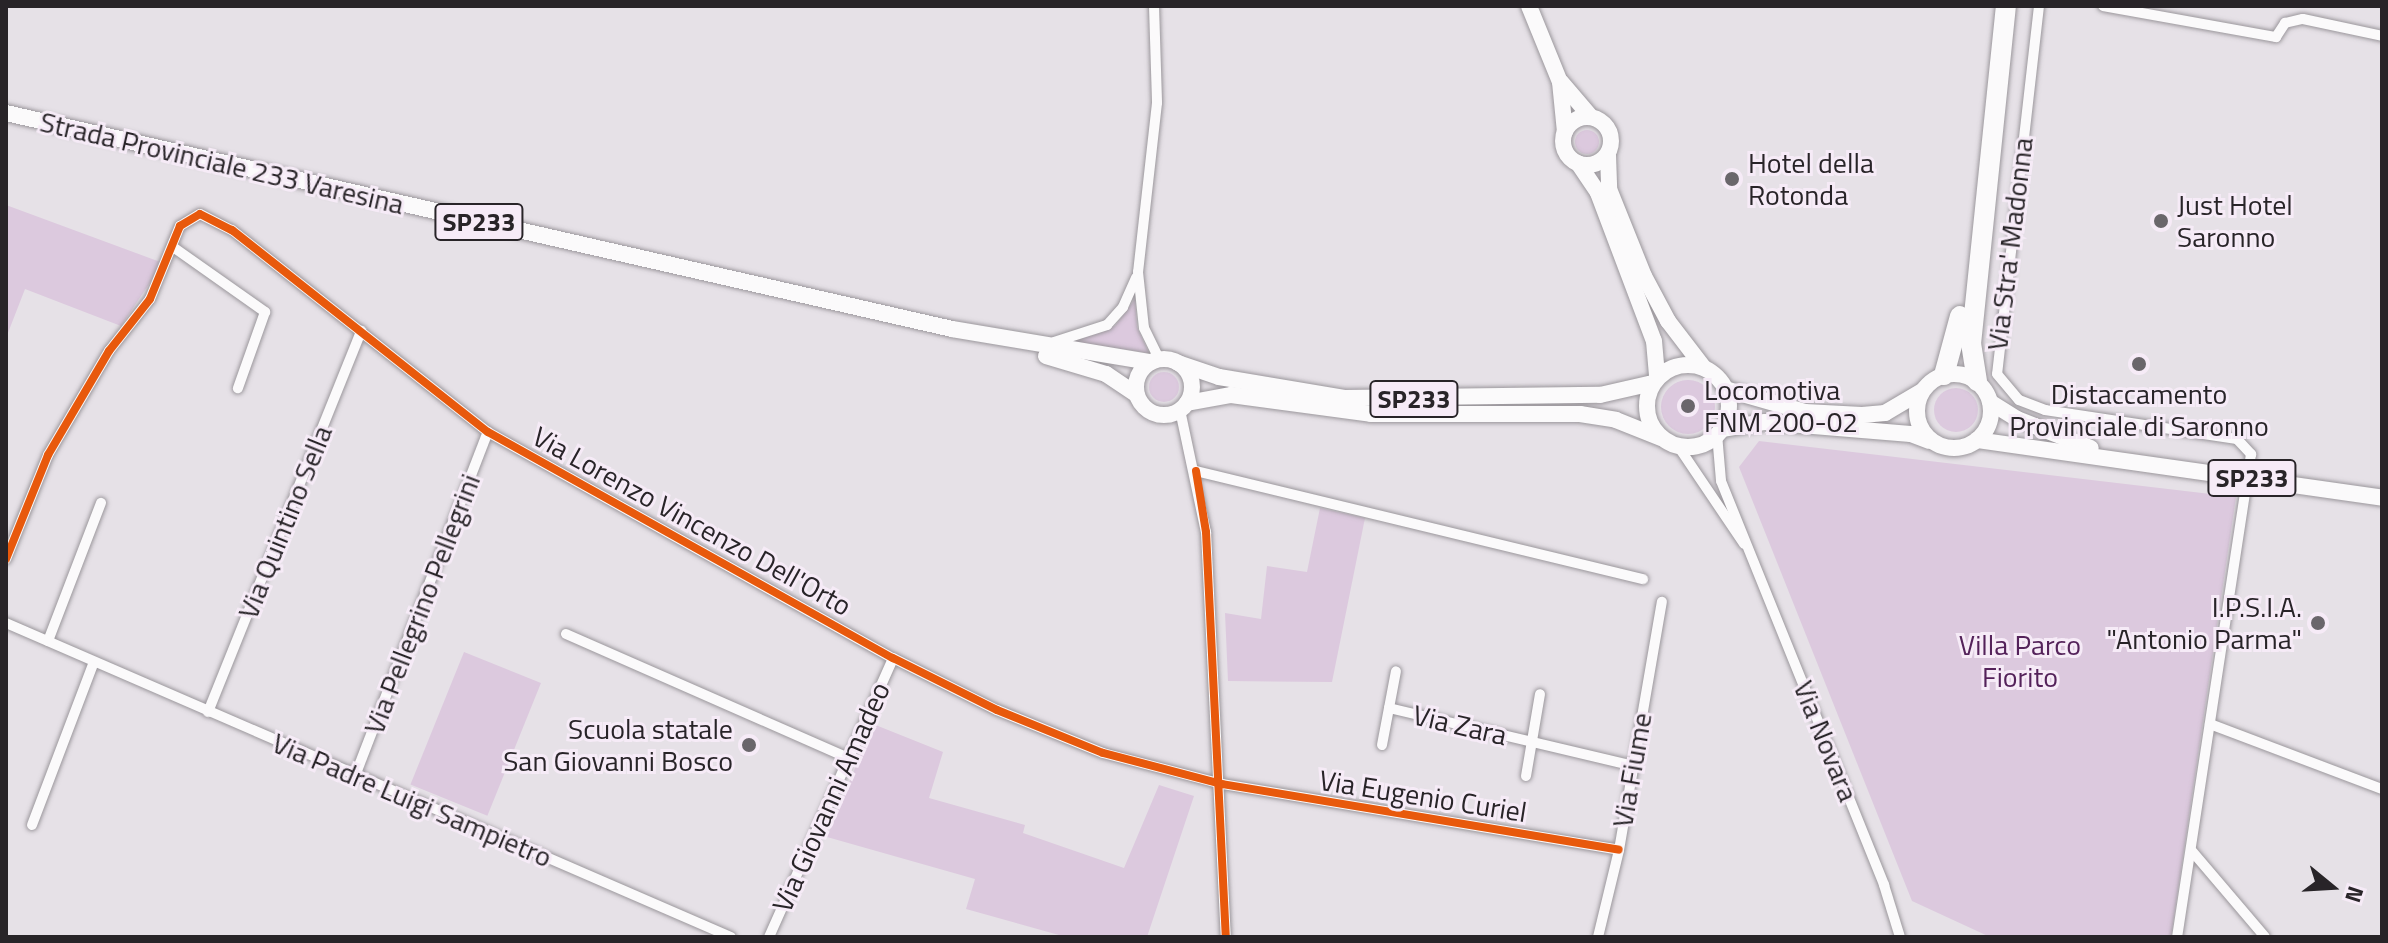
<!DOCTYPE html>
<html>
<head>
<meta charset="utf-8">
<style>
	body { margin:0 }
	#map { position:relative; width:2388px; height:943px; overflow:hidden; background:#e6e1e7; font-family:"Titillium Web",sans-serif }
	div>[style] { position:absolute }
	.green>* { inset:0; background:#dcc9de; transform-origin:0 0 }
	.round { border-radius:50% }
	.roads { filter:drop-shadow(0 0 2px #9b979c) drop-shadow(0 0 2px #9b979c) }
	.street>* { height:10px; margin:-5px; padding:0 5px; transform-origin:5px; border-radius:5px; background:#fbfafb }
	.primary>* { height:16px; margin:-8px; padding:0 8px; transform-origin:8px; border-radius:8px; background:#fbfafb }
	.primary>.ring { margin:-8px; padding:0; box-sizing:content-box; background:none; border:16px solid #fbfafb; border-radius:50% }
	.highway>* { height:20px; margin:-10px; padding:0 10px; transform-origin:10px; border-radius:10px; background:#fbfafb }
	.cycleway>* { height:8px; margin:-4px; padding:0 4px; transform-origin:4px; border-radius:4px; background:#e8590c }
	.dots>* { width:22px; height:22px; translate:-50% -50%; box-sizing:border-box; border:4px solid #f6ebf7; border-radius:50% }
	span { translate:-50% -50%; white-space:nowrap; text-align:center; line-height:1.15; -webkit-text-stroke:6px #f6ebf7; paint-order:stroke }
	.shield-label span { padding:2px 6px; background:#f6ebf7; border:2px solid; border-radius:6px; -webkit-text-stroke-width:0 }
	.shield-label { font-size:26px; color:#282428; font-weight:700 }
	.street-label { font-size:28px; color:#282428 }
	.poi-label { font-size:28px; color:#282428 }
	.left { translate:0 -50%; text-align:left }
	.right { translate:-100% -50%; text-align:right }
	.park-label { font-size:28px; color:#54225a }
	.frame { position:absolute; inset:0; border:8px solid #282428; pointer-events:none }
	.north { position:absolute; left:2292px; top:847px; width:80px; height:80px; -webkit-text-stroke:6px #f6ebf7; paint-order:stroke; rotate:108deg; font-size:22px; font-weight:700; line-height:32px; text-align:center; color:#282428 }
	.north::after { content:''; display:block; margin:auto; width:28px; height:36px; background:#282428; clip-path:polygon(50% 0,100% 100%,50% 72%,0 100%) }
</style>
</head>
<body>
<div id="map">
	<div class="green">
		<div class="round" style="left:1575px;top:130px;width:24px;height:24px"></div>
		<div style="clip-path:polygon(6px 205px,163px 263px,121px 326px,25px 289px,6px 338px)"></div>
		<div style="clip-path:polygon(1135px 299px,1137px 327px,1149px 353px,1070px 342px,1115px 326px)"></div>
		<div class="round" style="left:1149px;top:372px;width:30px;height:30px"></div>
		<div class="round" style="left:1661px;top:380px;width:54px;height:54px"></div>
		<div class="round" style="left:1934px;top:388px;width:44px;height:44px"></div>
		<div style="clip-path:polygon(1759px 441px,2236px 497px,2171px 937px,1990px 937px,1912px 901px,1739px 467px)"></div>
		<div style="clip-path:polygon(1320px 508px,1365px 518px,1332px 682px,1228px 681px,1225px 613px,1261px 619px,1267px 566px,1307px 572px)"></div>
		<div style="left:464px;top:652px;width:83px;height:143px;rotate:22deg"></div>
		<div style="clip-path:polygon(873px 724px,943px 752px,929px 798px,1025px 825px,1023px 833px,1124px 868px,1159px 785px,1194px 796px,1147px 937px,1066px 937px,966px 909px,975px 879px,827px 837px)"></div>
	</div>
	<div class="roads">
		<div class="street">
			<div style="left:1154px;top:6px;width:97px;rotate:88.2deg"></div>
			<div style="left:1157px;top:103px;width:170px;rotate:96.4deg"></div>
			<div style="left:1138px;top:272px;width:56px;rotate:83.9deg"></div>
			<div style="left:1144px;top:328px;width:34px;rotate:64deg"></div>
			<div style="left:2039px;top:6px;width:370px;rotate:96.5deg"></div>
			<div style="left:1997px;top:374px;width:34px;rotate:50deg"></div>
			<div style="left:2019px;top:400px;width:28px;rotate:21deg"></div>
			<div style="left:2045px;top:410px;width:194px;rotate:8.6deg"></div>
			<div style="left:2237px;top:439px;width:21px;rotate:47deg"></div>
			<div style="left:2251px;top:454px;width:489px;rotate:98.7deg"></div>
			<div style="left:2103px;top:6px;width:176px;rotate:10.2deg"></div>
			<div style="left:2276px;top:37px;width:17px;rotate:-57deg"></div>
			<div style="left:2285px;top:23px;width:18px;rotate:-13deg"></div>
			<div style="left:2303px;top:19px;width:81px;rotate:12.1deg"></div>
			<div style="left:173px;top:247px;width:113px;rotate:35.2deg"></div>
			<div style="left:265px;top:312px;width:81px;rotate:109.6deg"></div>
			<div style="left:1054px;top:342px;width:56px;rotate:-17.8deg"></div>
			<div style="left:1107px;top:325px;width:24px;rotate:-48deg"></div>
			<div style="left:1123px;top:307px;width:32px;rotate:-66deg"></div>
			<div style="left:1180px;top:410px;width:125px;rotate:78deg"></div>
			<div style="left:1206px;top:532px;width:405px;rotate:87.2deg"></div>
			<div style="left:1717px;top:434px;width:47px;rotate:85.1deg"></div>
			<div style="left:1721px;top:481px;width:436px;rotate:68deg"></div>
			<div style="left:1884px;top:885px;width:54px;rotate:72.9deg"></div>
			<div style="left:1678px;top:446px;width:118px;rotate:56deg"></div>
			<div style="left:1196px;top:471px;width:460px;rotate:13.6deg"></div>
			<div style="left:6px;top:559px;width:112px;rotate:-68deg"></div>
			<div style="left:48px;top:455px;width:121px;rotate:-59.6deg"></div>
			<div style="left:109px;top:351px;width:66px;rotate:-51.7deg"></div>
			<div style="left:150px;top:299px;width:79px;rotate:-67.7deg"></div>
			<div style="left:180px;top:226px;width:23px;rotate:-31deg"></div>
			<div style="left:200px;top:214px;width:36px;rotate:27deg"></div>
			<div style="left:232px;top:230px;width:326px;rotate:38.3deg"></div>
			<div style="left:488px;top:432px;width:464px;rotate:29.2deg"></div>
			<div style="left:893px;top:658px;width:116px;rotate:26.6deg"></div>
			<div style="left:997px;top:710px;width:114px;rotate:22.1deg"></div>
			<div style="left:1103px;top:753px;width:123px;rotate:14.6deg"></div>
			<div style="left:1222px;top:784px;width:402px;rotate:9.4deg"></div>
			<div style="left:6px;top:623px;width:790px;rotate:23.42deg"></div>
			<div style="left:566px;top:634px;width:308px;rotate:23.7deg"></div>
			<div style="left:48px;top:641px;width:148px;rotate:-69deg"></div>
			<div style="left:1389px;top:708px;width:249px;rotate:13.3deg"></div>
			<div style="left:208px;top:712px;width:411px;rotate:-68.1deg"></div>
			<div style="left:2210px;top:724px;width:184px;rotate:20.7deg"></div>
			<div style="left:1382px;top:745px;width:75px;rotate:-79.3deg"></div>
			<div style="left:355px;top:776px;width:369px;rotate:-68.9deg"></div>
			<div style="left:1526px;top:776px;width:83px;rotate:-80.3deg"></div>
			<div style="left:32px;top:825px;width:174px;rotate:-69.2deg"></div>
			<div style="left:2191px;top:850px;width:114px;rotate:49.6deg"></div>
			<div style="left:769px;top:937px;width:305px;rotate:-66deg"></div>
			<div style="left:1598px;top:937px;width:89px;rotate:-76.4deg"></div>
			<div style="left:1619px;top:850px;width:252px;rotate:-80.2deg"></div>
		</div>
		<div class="primary">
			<div style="left:1529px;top:6px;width:82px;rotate:67.8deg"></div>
			<div style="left:1560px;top:82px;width:50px;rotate:84.3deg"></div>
			<div style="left:1561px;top:82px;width:46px;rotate:49.4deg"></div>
			<div style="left:6px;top:113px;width:970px;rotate:12.86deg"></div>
			<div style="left:952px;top:329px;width:201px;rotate:9.5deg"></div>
			<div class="ring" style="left:1563px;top:117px;width:32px;height:32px"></div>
			<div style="left:1608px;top:155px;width:34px;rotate:88deg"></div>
			<div style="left:1609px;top:189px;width:94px;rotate:68.1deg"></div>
			<div style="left:1644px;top:276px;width:51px;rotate:61.9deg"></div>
			<div style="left:1668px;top:321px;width:59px;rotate:52.5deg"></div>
			<div style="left:1578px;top:163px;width:36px;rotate:56deg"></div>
			<div style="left:1598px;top:193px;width:158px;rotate:69.3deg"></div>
			<div style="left:1654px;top:341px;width:37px;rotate:85deg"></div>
			<div style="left:1046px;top:356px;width:63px;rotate:16.7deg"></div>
			<div style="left:1106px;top:374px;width:37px;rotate:34deg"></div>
			<div class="ring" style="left:1136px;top:359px;width:40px;height:40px"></div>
			<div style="left:1178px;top:363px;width:43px;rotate:18.9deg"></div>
			<div style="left:1219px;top:377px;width:127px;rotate:9.5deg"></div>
			<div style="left:1344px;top:398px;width:256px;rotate:-0.7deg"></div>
			<div style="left:1600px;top:395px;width:54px;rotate:-12.8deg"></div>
			<div class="ring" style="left:1647px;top:365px;width:66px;height:66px"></div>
			<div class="ring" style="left:1917px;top:374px;width:58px;height:58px"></div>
			<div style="left:1725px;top:389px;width:83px;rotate:16deg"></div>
			<div style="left:1805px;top:412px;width:57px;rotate:3deg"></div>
			<div style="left:1862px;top:415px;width:23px;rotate:-5deg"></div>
			<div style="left:1885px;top:413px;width:43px;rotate:-30.7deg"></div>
			<div style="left:1990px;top:402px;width:32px;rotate:32deg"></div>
			<div style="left:2017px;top:419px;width:79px;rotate:21.4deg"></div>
			<div style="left:1187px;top:403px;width:45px;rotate:-10.3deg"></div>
			<div style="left:1231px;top:395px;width:141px;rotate:7.7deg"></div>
			<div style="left:1371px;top:414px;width:209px"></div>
			<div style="left:1580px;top:414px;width:36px;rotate:9deg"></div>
			<div style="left:1616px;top:420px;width:48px;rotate:21.8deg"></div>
			<div style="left:1722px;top:429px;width:44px;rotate:-9.2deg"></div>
			<div style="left:1765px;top:422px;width:146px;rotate:4.7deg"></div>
			<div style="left:1911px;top:434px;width:19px;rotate:21deg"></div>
			<div style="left:1977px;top:440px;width:409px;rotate:8.1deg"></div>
		</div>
		<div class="highway">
			<div style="left:1944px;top:375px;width:61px;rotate:-74.8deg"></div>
			<div style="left:1977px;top:381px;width:37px;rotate:-99deg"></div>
			<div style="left:1971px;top:344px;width:340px;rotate:-84.1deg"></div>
		</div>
	</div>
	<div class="cycleway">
		<div style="left:1196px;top:471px;width:62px;rotate:80.7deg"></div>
		<div style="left:1206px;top:532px;width:405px;rotate:87.2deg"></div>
		<div style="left:6px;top:559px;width:112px;rotate:-68deg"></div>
		<div style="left:48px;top:455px;width:121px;rotate:-59.6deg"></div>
		<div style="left:109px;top:351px;width:66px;rotate:-51.7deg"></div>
		<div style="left:150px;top:299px;width:79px;rotate:-67.7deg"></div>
		<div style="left:180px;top:226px;width:23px;rotate:-31deg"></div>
		<div style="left:200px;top:214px;width:36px;rotate:27deg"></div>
		<div style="left:232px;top:230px;width:326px;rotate:38.3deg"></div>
		<div style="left:488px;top:432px;width:464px;rotate:29.2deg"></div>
		<div style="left:893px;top:658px;width:116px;rotate:26.6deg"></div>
		<div style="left:997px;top:710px;width:114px;rotate:22.1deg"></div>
		<div style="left:1103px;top:753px;width:123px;rotate:14.6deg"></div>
		<div style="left:1222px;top:784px;width:402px;rotate:9.4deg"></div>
	</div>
	<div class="dots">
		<div style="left:1732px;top:179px;background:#6a666b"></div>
		<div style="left:2161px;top:221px;background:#6a666b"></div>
		<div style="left:2139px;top:364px;background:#6a666b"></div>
		<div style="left:1688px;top:406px;background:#6a666b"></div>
		<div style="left:2318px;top:623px;background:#6a666b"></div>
		<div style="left:749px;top:745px;background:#6a666b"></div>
	</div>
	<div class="shield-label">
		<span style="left:479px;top:222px">SP233</span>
		<span style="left:1414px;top:399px">SP233</span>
		<span style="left:2252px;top:478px">SP233</span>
	</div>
	<div class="street-label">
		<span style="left:222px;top:163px;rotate:13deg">Strada Provinciale 233 Varesina</span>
		<span style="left:2010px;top:244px;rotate:-83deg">Via Stra' Madonna</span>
		<span style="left:692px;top:521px;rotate:29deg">Via Lorenzo Vincenzo Dell'Orto</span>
		<span style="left:285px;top:522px;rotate:-68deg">Via Quintino Sella</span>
		<span style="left:422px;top:604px;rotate:-69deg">Via Pellegrino Pellegrini</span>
		<span style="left:1460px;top:725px;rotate:13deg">Via Zara</span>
		<span style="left:1826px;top:741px;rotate:68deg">Via Novara</span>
		<span style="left:1632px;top:770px;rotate:-80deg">Via Fiume</span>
		<span style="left:1423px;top:796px;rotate:9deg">Via Eugenio Curiel</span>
		<span style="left:831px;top:797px;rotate:-66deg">Via Giovanni Amadeo</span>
		<span style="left:412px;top:800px;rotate:23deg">Via Padre Luigi Sampietro</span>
	</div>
	<div class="poi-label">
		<span class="left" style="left:1748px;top:179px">Hotel della<br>Rotonda</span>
		<span class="left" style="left:2177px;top:221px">Just Hotel<br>Saronno</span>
		<span class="left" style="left:1704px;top:406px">Locomotiva<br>FNM 200-02</span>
		<span style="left:2139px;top:410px">Distaccamento<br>Provinciale di Saronno</span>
		<span class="right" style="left:2302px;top:623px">I.P.S.I.A.<br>"Antonio Parma"</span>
		<span class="right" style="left:733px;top:745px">Scuola statale<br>San Giovanni Bosco</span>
	</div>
	<div class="park-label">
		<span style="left:2020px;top:661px">Villa Parco<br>Fiorito</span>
	</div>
	<div class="frame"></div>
	<div class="north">N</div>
</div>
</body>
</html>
